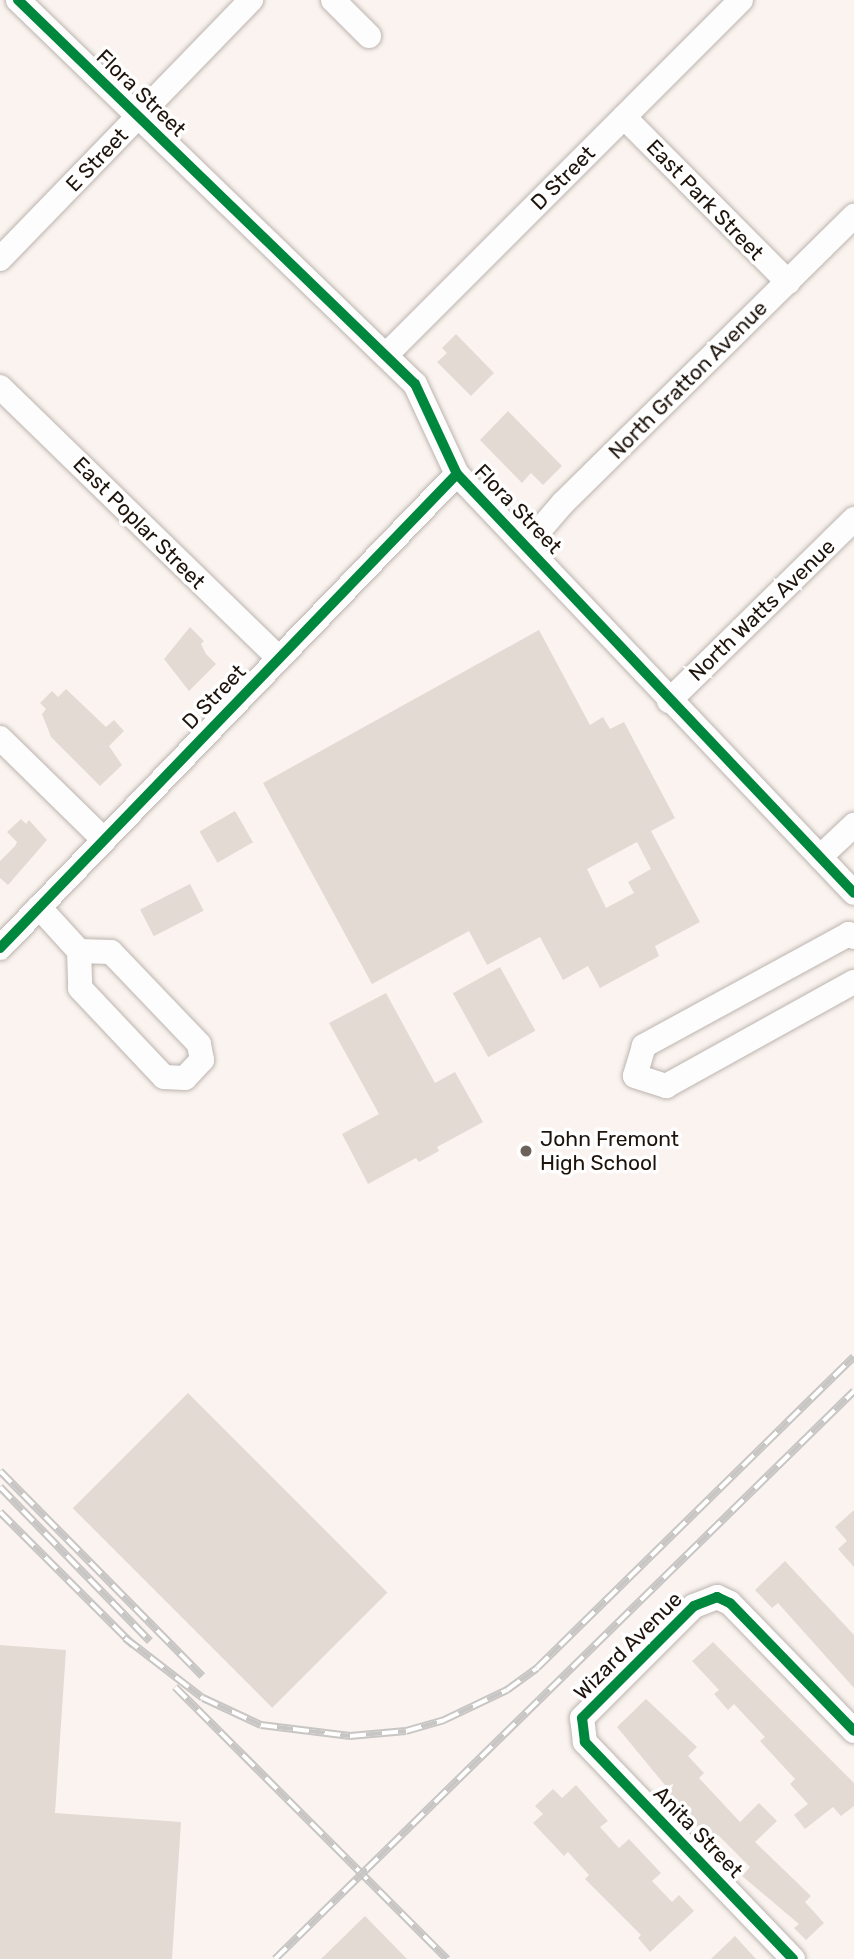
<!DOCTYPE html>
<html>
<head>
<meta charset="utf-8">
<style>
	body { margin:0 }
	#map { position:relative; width:854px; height:1959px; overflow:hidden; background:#faf3ef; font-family:Rubik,sans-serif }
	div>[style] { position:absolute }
	.building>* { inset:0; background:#e3dad4; transform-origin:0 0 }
	.roads { filter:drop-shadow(0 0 2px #bcb4af) drop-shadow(0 0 2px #bcb4af) }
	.minor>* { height:24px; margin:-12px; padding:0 12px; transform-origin:12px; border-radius:12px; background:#fefdfd }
	.rail>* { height:8px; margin-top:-4px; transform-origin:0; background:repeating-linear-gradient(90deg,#fff 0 16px,#c8c6c4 0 32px); box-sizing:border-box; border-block:2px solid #c8c6c4 }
	.cycleway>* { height:10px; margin:-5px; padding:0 5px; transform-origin:5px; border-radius:5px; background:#00873e }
	.dots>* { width:19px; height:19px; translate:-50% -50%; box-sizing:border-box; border:4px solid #fff; border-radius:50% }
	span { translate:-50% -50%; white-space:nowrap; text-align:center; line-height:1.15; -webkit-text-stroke:7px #fff; paint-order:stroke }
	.street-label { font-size:21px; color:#1e140c }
	.poi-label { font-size:21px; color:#1e140c }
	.left { translate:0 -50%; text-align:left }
</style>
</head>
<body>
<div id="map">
	<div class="building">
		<div style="clip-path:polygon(456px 334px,494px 373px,471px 396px,437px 362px,447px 353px,442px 348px)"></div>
		<div style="clip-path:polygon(508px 411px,562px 466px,543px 485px,531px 473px,522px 483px,480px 440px)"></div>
		<div style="clip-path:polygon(190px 627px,204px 641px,201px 644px,206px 654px,216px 664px,189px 691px,164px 659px)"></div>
		<div style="clip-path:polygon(evenodd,539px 630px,590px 725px,603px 717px,610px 729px,624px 722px,675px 818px,651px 831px,700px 922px,655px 946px,659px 956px,600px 988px,588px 966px,563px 980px,540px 937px,487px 965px,469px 931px,372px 984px,263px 783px,539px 630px,637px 842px,651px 869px,628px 882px,634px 893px,606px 908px,587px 869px,637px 842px)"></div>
		<div style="clip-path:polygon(66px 689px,106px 727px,114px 720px,124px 731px,109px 746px,122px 765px,100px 786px,51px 737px,42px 714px,46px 709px,40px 703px,52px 691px,58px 697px)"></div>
		<div style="left:235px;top:811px;width:36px;height:41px;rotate:60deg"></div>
		<div style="clip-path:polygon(21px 819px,26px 824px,29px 820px,47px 840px,8px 885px,0 878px,0 861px,15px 846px,17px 842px,7px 832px)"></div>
		<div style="left:190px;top:884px;width:30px;height:56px;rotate:63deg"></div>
		<div style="left:500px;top:967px;width:73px;height:54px;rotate:61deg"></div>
		<div style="clip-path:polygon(386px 993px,435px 1083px,455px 1072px,483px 1122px,437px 1147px,439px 1151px,419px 1162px,416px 1158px,368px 1184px,342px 1134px,379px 1114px,329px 1023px)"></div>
		<div style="left:188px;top:1393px;width:282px;height:163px;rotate:45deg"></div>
		<div style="clip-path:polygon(854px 1510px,854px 1567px,838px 1549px,847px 1541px,835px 1527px)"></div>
		<div style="clip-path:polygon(785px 1561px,854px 1635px,854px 1688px,778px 1603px,772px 1608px,755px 1590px)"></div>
		<div style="clip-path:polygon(713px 1642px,854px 1783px,854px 1806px,841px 1816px,833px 1807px,805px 1829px,794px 1815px,808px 1804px,790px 1784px,795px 1779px,760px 1741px,765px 1737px,734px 1704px,728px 1710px,714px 1694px,719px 1690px,692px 1661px)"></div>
		<div style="clip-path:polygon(0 1645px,66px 1650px,55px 1813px,181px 1822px,172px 1959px,0 1959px)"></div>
		<div style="clip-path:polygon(646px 1699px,697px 1747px,688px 1756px,704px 1773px,699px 1778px,740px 1822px,759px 1803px,777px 1821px,755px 1842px,811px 1896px,805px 1902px,824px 1923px,806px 1940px,794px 1928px,799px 1924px,742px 1876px,750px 1867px,718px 1835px,712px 1840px,663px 1795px,669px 1790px,617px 1727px)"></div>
		<div style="clip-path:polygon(576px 1785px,608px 1821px,600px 1827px,619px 1848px,629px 1839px,661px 1873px,652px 1881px,672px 1902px,679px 1895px,694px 1911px,650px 1952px,638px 1938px,641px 1935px,585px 1879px,589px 1875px,568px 1852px,564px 1856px,533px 1823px,543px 1814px,535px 1806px,553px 1789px,562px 1798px)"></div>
		<div style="clip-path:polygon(365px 1916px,407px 1959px,321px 1959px)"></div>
		<div style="clip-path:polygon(735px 1936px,756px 1959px,711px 1959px)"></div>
	</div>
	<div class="roads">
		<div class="minor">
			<div style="left:18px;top:0;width:552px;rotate:44.05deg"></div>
			<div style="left:415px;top:384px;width:99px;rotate:65deg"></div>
			<div style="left:457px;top:474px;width:577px;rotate:46.54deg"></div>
			<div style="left:333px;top:0;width:51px;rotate:45deg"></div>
			<div style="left:624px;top:117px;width:233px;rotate:45.2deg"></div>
			<div style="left:0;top:259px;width:361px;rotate:-45.9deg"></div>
			<div style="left:386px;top:355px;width:502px;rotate:-45deg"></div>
			<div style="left:0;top:387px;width:389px;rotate:44.2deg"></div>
			<div style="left:526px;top:546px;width:57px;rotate:-49.3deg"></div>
			<div style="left:563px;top:503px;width:409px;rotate:-44.6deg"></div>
			<div style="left:669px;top:701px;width:260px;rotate:-44.5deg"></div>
			<div style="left:0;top:738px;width:146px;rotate:44.4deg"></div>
			<div style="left:820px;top:857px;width:47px;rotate:-43.3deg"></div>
			<div style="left:39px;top:907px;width:59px;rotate:47.7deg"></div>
			<div style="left:79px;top:951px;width:37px;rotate:88deg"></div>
			<div style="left:80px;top:988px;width:122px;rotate:46.7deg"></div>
			<div style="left:164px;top:1077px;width:21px;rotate:3deg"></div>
			<div style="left:185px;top:1078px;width:25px;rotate:-47deg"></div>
			<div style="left:202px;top:1060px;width:16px;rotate:-101deg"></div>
			<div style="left:199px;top:1044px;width:127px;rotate:-133.7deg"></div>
			<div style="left:111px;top:952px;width:32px;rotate:-178deg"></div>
			<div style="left:854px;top:937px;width:6px;rotate:-149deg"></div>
			<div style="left:849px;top:934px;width:234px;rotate:151.4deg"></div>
			<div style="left:644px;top:1046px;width:31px;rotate:107deg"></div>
			<div style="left:635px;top:1076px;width:33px;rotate:18deg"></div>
			<div style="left:666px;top:1086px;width:215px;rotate:-29deg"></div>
			<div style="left:0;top:948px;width:658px;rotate:-46.05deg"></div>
			<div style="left:793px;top:1959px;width:301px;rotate:-133.8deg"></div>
			<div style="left:585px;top:1742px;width:24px;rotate:-97deg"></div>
			<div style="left:582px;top:1718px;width:158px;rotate:-45deg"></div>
			<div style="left:694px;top:1606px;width:25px;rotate:-21deg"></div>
			<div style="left:717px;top:1597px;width:14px;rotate:25deg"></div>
			<div style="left:730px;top:1603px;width:178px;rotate:45.9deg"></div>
		</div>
	</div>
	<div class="rail">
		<div style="left:0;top:1471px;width:288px;rotate:45.4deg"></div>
		<div style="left:0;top:1487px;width:215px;rotate:45.8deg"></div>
		<div style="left:0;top:1512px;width:188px;rotate:45deg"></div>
		<div style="left:125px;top:1638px;width:98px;rotate:37.6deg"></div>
		<div style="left:203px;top:1698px;width:64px;rotate:25deg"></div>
		<div style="left:261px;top:1725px;width:90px;rotate:7deg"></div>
		<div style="left:350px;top:1736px;width:56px;rotate:-5.1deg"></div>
		<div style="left:406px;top:1731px;width:40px;rotate:-16deg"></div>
		<div style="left:444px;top:1720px;width:70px;rotate:-25.5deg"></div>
		<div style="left:507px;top:1690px;width:37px;rotate:-36deg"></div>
		<div style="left:537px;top:1668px;width:444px;rotate:-44.5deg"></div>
		<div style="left:175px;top:1687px;width:385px;rotate:45deg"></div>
		<div style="left:275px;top:1959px;width:811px;rotate:-44.45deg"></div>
	</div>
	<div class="cycleway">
		<div style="left:18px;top:0;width:552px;rotate:44.05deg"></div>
		<div style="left:415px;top:384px;width:99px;rotate:65deg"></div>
		<div style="left:457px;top:474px;width:577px;rotate:46.54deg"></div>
		<div style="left:0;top:948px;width:658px;rotate:-46.05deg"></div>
		<div style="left:793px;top:1959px;width:301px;rotate:-133.8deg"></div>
		<div style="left:585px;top:1742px;width:24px;rotate:-97deg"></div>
		<div style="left:582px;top:1718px;width:158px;rotate:-45deg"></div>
		<div style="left:694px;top:1606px;width:25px;rotate:-21deg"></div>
		<div style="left:717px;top:1597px;width:14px;rotate:25deg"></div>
		<div style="left:730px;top:1603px;width:178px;rotate:45.9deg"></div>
	</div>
	<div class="dots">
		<div style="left:526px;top:1151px;background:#6b625b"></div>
	</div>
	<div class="street-label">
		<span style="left:141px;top:93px;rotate:44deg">Flora Street</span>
		<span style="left:97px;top:160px;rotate:-46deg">E Street</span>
		<span style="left:563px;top:178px;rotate:-45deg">D Street</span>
		<span style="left:705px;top:200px;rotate:46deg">East Park Street</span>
		<span style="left:688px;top:380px;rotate:-45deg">North Gratton Avenue</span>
		<span style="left:518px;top:509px;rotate:46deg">Flora Street</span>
		<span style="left:139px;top:523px;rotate:45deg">East Poplar Street</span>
		<span style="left:762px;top:610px;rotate:-44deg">North Watts Avenue</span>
		<span style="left:214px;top:697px;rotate:-46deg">D Street</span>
		<span style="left:628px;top:1646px;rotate:-45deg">Wizard Avenue</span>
		<span style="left:698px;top:1832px;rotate:46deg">Anita Street</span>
	</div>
	<div class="poi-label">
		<span class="left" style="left:540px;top:1151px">John Fremont<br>High School</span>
	</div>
</div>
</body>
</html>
